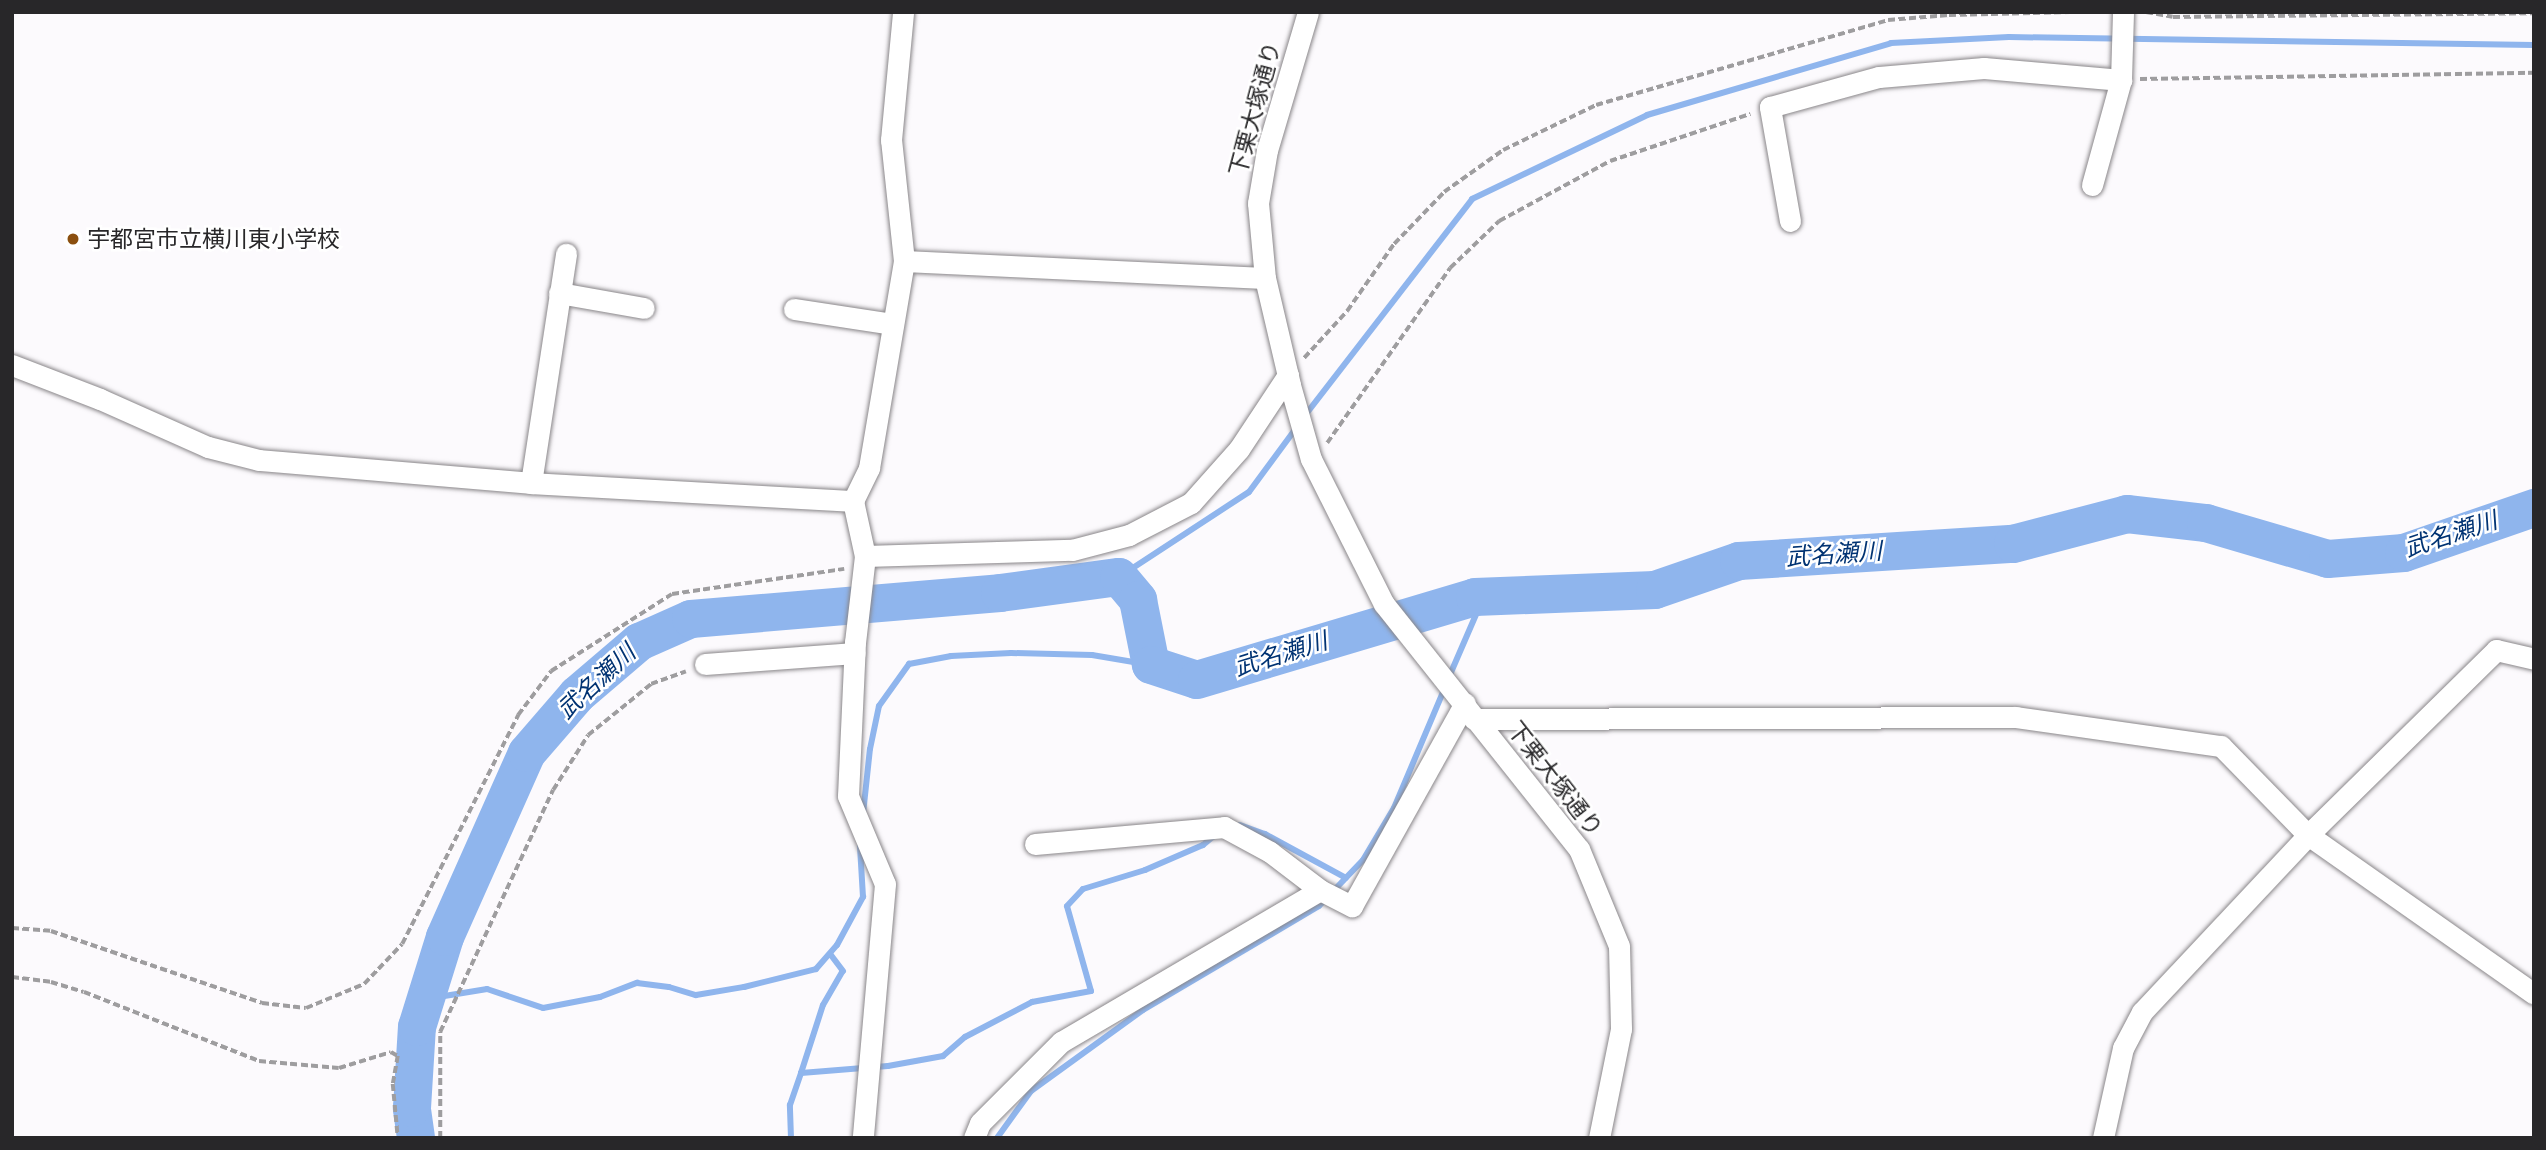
<!DOCTYPE html>
<html>
<head>
<meta charset="utf-8">
<style>
	body { margin:0 }
	#map { position:relative; width:2546px; height:1150px; overflow:hidden; background:#fcfafd; font-family:Bitter,"Noto Sans JP",serif }
	div>[style] { position:absolute }
	.stream>* { height:6px; margin:-3px; padding:0 3px; transform-origin:3px; border-radius:3px; background:#8fb5ed }
	.river>* { height:38px; margin:-19px; padding:0 19px; transform-origin:19px; border-radius:19px; background:#8fb5ed }
	.path>* { height:3.5px; margin-top:-1.75px; transform-origin:0; background:repeating-linear-gradient(90deg,#9e9d9f 0 7px,transparent 0 10.5px) }
	.roads { filter:drop-shadow(0 0 2px #898689) drop-shadow(0 0 2px #898689) }
	.minor>* { height:21px; margin:-10.5px; padding:0 10.5px; transform-origin:10.5px; border-radius:10.5px; background:#fff }
	.dots>* { width:19px; height:19px; translate:-50% -50%; box-sizing:border-box; border:4px solid #fff; border-radius:50% }
	span { translate:-50% -50%; white-space:nowrap; text-align:center; line-height:1.15; -webkit-text-stroke:5px #fff; paint-order:stroke }
	.street-label { font-size:23px; color:#282729 }
	.poi-label { font-size:23px; color:#282729 }
	.left { translate:0 -50%; text-align:left }
	.water-label { font-size:24px; color:#013373; font-style:italic }
	.frame { position:absolute; inset:0; border:14px solid #282729; pointer-events:none }
</style>
</head>
<body>
<div id="map">
	<div class="stream">
		<div style="left:1303px;top:418px;width:277px;rotate:-52.3deg"></div>
		<div style="left:1472px;top:199px;width:194px;rotate:-25.6deg"></div>
		<div style="left:1647px;top:115px;width:254px;rotate:-16.4deg"></div>
		<div style="left:1891px;top:43px;width:118px;rotate:-2.9deg"></div>
		<div style="left:2009px;top:37px;width:525px;rotate:0.87deg"></div>
		<div style="left:1119px;top:577px;width:155px;rotate:-33.2deg"></div>
		<div style="left:1249px;top:492px;width:81px;rotate:-53.6deg"></div>
		<div style="left:1449px;top:677px;width:88px;rotate:-66.6deg"></div>
		<div style="left:863px;top:814px;width:65px;rotate:-83.9deg"></div>
		<div style="left:870px;top:749px;width:44px;rotate:-78.2deg"></div>
		<div style="left:879px;top:706px;width:52px;rotate:-54.5deg"></div>
		<div style="left:909px;top:664px;width:43px;rotate:-10.8deg"></div>
		<div style="left:951px;top:656px;width:60px;rotate:-2.9deg"></div>
		<div style="left:1011px;top:653px;width:81px;rotate:1.4deg"></div>
		<div style="left:1092px;top:655px;width:60px;rotate:9.6deg"></div>
		<div style="left:1240px;top:825px;width:27px;rotate:20deg"></div>
		<div style="left:1265px;top:834px;width:92px;rotate:28.5deg"></div>
		<div style="left:426px;top:999px;width:62px;rotate:-9.3deg"></div>
		<div style="left:487px;top:989px;width:59px;rotate:18.7deg"></div>
		<div style="left:543px;top:1008px;width:58px;rotate:-10.9deg"></div>
		<div style="left:600px;top:997px;width:40px;rotate:-21deg"></div>
		<div style="left:637px;top:983px;width:32px;rotate:7deg"></div>
		<div style="left:669px;top:987px;width:28px;rotate:17deg"></div>
		<div style="left:696px;top:995px;width:49px;rotate:-9.5deg"></div>
		<div style="left:744px;top:987px;width:74px;rotate:-14deg"></div>
		<div style="left:816px;top:969px;width:32px;rotate:-49deg"></div>
		<div style="left:837px;top:945px;width:55px;rotate:-61.6deg"></div>
		<div style="left:863px;top:897px;width:51px;rotate:-93.4deg"></div>
		<div style="left:801px;top:1073px;width:71px;rotate:-72.1deg"></div>
		<div style="left:823px;top:1005px;width:39px;rotate:-60deg"></div>
		<div style="left:843px;top:971px;width:21px;rotate:-127deg"></div>
		<div style="left:791px;top:1138px;width:33px;rotate:-92deg"></div>
		<div style="left:790px;top:1105px;width:34px;rotate:-71deg"></div>
		<div style="left:801px;top:1073px;width:87px;rotate:-4.6deg"></div>
		<div style="left:888px;top:1066px;width:56px;rotate:-10.3deg"></div>
		<div style="left:943px;top:1056px;width:29px;rotate:-41deg"></div>
		<div style="left:965px;top:1037px;width:76px;rotate:-27.6deg"></div>
		<div style="left:1032px;top:1002px;width:60px;rotate:-10.6deg"></div>
		<div style="left:1091px;top:991px;width:88px;rotate:-105.8deg"></div>
		<div style="left:1067px;top:906px;width:23px;rotate:-47deg"></div>
		<div style="left:1083px;top:889px;width:65px;rotate:-17deg"></div>
		<div style="left:1145px;top:870px;width:63px;rotate:-23.3deg"></div>
		<div style="left:1203px;top:845px;width:16px;rotate:-40deg"></div>
		<div style="left:997px;top:1138px;width:58px;rotate:-54.1deg"></div>
		<div style="left:1031px;top:1091px;width:138px;rotate:-35.9deg"></div>
		<div style="left:1143px;top:1010px;width:204px;rotate:-30.6deg"></div>
		<div style="left:1319px;top:906px;width:64px;rotate:-46.3deg"></div>
		<div style="left:1363px;top:860px;width:61px;rotate:-59.2deg"></div>
		<div style="left:1394px;top:808px;width:131px;rotate:-67.1deg"></div>
	</div>
	<div class="river">
		<div style="left:416px;top:1138px;width:30px;rotate:-98deg"></div>
		<div style="left:412px;top:1108px;width:81px;rotate:-86.5deg"></div>
		<div style="left:417px;top:1027px;width:94px;rotate:-72.7deg"></div>
		<div style="left:445px;top:937px;width:201px;rotate:-66deg"></div>
		<div style="left:527px;top:753px;width:77px;rotate:-49.2deg"></div>
		<div style="left:577px;top:695px;width:82px;rotate:-40.5deg"></div>
		<div style="left:639px;top:642px;width:57px;rotate:-23.9deg"></div>
		<div style="left:691px;top:619px;width:310px;rotate:-4.8deg"></div>
		<div style="left:1000px;top:593px;width:120px;rotate:-7.7deg"></div>
		<div style="left:1119px;top:577px;width:30px;rotate:50deg"></div>
		<div style="left:1138px;top:600px;width:66px;rotate:78.7deg"></div>
		<div style="left:1151px;top:665px;width:48px;rotate:18.1deg"></div>
		<div style="left:1197px;top:680px;width:290px;rotate:-16.6deg"></div>
		<div style="left:1475px;top:597px;width:180px;rotate:-2.2deg"></div>
		<div style="left:1655px;top:590px;width:89px;rotate:-19deg"></div>
		<div style="left:1739px;top:561px;width:275px;rotate:-3.6deg"></div>
		<div style="left:2013px;top:544px;width:118px;rotate:-14.7deg"></div>
		<div style="left:2127px;top:514px;width:80px;rotate:6.5deg"></div>
		<div style="left:2206px;top:523px;width:127px;rotate:16.4deg"></div>
		<div style="left:2328px;top:559px;width:76px;rotate:-4.5deg"></div>
		<div style="left:2404px;top:553px;width:138px;rotate:-19.1deg"></div>
	</div>
	<div class="path">
		<div style="left:2146px;top:12px;width:27px;rotate:10deg"></div>
		<div style="left:2173px;top:17px;width:361px;rotate:-0.6deg"></div>
		<div style="left:2140px;top:79px;width:394px;rotate:-0.9deg"></div>
		<div style="left:1304px;top:358px;width:64px;rotate:-47.5deg"></div>
		<div style="left:1347px;top:311px;width:82px;rotate:-55deg"></div>
		<div style="left:1394px;top:244px;width:72px;rotate:-46.1deg"></div>
		<div style="left:1444px;top:192px;width:72px;rotate:-35.4deg"></div>
		<div style="left:1503px;top:150px;width:103px;rotate:-25.8deg"></div>
		<div style="left:1596px;top:105px;width:304px;rotate:-16.2deg"></div>
		<div style="left:1888px;top:20px;width:61px;rotate:-4.7deg"></div>
		<div style="left:1949px;top:15px;width:121px;rotate:-1.4deg"></div>
		<div style="left:1327px;top:443px;width:214px;rotate:-54.9deg"></div>
		<div style="left:1450px;top:268px;width:68px;rotate:-43.8deg"></div>
		<div style="left:1499px;top:221px;width:126px;rotate:-28.4deg"></div>
		<div style="left:1610px;top:161px;width:148px;rotate:-18.6deg"></div>
		<div style="left:12px;top:928px;width:39px;rotate:4deg"></div>
		<div style="left:51px;top:931px;width:223px;rotate:18.8deg"></div>
		<div style="left:262px;top:1003px;width:44px;rotate:6.5deg"></div>
		<div style="left:306px;top:1008px;width:63px;rotate:-22.5deg"></div>
		<div style="left:364px;top:984px;width:55px;rotate:-46.5deg"></div>
		<div style="left:402px;top:944px;width:257px;rotate:-63.1deg"></div>
		<div style="left:518px;top:715px;width:55px;rotate:-53.1deg"></div>
		<div style="left:551px;top:671px;width:143px;rotate:-32.5deg"></div>
		<div style="left:672px;top:594px;width:174px;rotate:-8.3deg"></div>
		<div style="left:12px;top:977px;width:39px;rotate:7deg"></div>
		<div style="left:51px;top:982px;width:34px;rotate:17deg"></div>
		<div style="left:84px;top:992px;width:188px;rotate:21.5deg"></div>
		<div style="left:259px;top:1061px;width:80px;rotate:5deg"></div>
		<div style="left:339px;top:1068px;width:54px;rotate:-17.1deg"></div>
		<div style="left:391px;top:1052px;width:8px;rotate:30deg"></div>
		<div style="left:398px;top:1056px;width:28px;rotate:100deg"></div>
		<div style="left:393px;top:1084px;width:54px;rotate:84.7deg"></div>
		<div style="left:440px;top:1138px;width:106px;rotate:-90deg"></div>
		<div style="left:440px;top:1032px;width:267px;rotate:-65deg"></div>
		<div style="left:553px;top:790px;width:65px;rotate:-57.5deg"></div>
		<div style="left:588px;top:735px;width:81px;rotate:-39deg"></div>
		<div style="left:651px;top:684px;width:37px;rotate:-20deg"></div>
	</div>
	<div class="roads">
		<div class="minor">
			<div style="left:1308px;top:12px;width:144px;rotate:106.5deg"></div>
			<div style="left:1267px;top:150px;width:54px;rotate:99.6deg"></div>
			<div style="left:1258px;top:203px;width:75px;rotate:84.7deg"></div>
			<div style="left:1265px;top:278px;width:110px;rotate:76.8deg"></div>
			<div style="left:1290px;top:385px;width:77px;rotate:74.2deg"></div>
			<div style="left:1311px;top:459px;width:162px;rotate:63.3deg"></div>
			<div style="left:1384px;top:604px;width:313px;rotate:51.5deg"></div>
			<div style="left:1579px;top:849px;width:105px;rotate:67.6deg"></div>
			<div style="left:1619px;top:946px;width:83px;rotate:88.6deg"></div>
			<div style="left:1621px;top:1029px;width:111px;rotate:101.4deg"></div>
			<div style="left:2092px;top:185px;width:109px;rotate:-74.6deg"></div>
			<div style="left:2121px;top:80px;width:68px;rotate:-88.3deg"></div>
			<div style="left:1790px;top:221px;width:116px;rotate:-100deg"></div>
			<div style="left:1770px;top:107px;width:113px;rotate:-15.4deg"></div>
			<div style="left:1879px;top:77px;width:105px;rotate:-4.9deg"></div>
			<div style="left:1984px;top:68px;width:138px;rotate:5deg"></div>
			<div style="left:904px;top:261px;width:361px;rotate:2.7deg"></div>
			<div style="left:559px;top:293px;width:86px;rotate:10deg"></div>
			<div style="left:794px;top:309px;width:100px;rotate:8.6deg"></div>
			<div style="left:12px;top:365px;width:94px;rotate:21.1deg"></div>
			<div style="left:100px;top:399px;width:118px;rotate:24deg"></div>
			<div style="left:208px;top:447px;width:53px;rotate:14.3deg"></div>
			<div style="left:259px;top:460px;width:273px;rotate:4.8deg"></div>
			<div style="left:531px;top:483px;width:323px;rotate:3.2deg"></div>
			<div style="left:853px;top:501px;width:56px;rotate:77.7deg"></div>
			<div style="left:865px;top:556px;width:87px;rotate:96.6deg"></div>
			<div style="left:855px;top:642px;width:154px;rotate:92.6deg"></div>
			<div style="left:848px;top:796px;width:95px;rotate:67.2deg"></div>
			<div style="left:885px;top:884px;width:255px;rotate:95deg"></div>
			<div style="left:531px;top:483px;width:232px;rotate:-81.3deg"></div>
			<div style="left:853px;top:501px;width:37px;rotate:-64deg"></div>
			<div style="left:869px;top:468px;width:210px;rotate:-80.4deg"></div>
			<div style="left:904px;top:261px;width:122px;rotate:-96.1deg"></div>
			<div style="left:891px;top:140px;width:129px;rotate:-84.6deg"></div>
			<div style="left:865px;top:556px;width:207px;rotate:-1.7deg"></div>
			<div style="left:1072px;top:550px;width:59px;rotate:-14.7deg"></div>
			<div style="left:1129px;top:535px;width:70px;rotate:-27.3deg"></div>
			<div style="left:1191px;top:503px;width:72px;rotate:-48.4deg"></div>
			<div style="left:1239px;top:449px;width:89px;rotate:-56.5deg"></div>
			<div style="left:705px;top:664px;width:150px;rotate:-4.2deg"></div>
			<div style="left:1474px;top:719px;width:542px;rotate:-0.21deg"></div>
			<div style="left:2016px;top:717px;width:207px;rotate:8.1deg"></div>
			<div style="left:2221px;top:746px;width:124px;rotate:45.7deg"></div>
			<div style="left:2308px;top:835px;width:276px;rotate:35.1deg"></div>
			<div style="left:1035px;top:844px;width:190px;rotate:-5.1deg"></div>
			<div style="left:1224px;top:827px;width:52px;rotate:28.5deg"></div>
			<div style="left:1270px;top:852px;width:63px;rotate:37.2deg"></div>
			<div style="left:974px;top:1138px;width:16px;rotate:-68deg"></div>
			<div style="left:980px;top:1123px;width:115px;rotate:-45deg"></div>
			<div style="left:1061px;top:1042px;width:300px;rotate:-30.4deg"></div>
			<div style="left:1320px;top:890px;width:36px;rotate:27deg"></div>
			<div style="left:1352px;top:906px;width:232px;rotate:-60.9deg"></div>
			<div style="left:2103px;top:1138px;width:92px;rotate:-77.5deg"></div>
			<div style="left:2123px;top:1048px;width:41px;rotate:-62.2deg"></div>
			<div style="left:2142px;top:1012px;width:243px;rotate:-46.8deg"></div>
			<div style="left:2308px;top:835px;width:264px;rotate:-44.5deg"></div>
			<div style="left:2496px;top:650px;width:39px;rotate:13deg"></div>
		</div>
	</div>
	<div class="dots">
		<div style="left:73px;top:239px;background:#8b4f0f"></div>
	</div>
	<div class="street-label">
		<span style="left:1255px;top:109px;rotate:-75deg">下栗大塚通り</span>
		<span style="left:1555px;top:779px;rotate:52deg">下栗大塚通り</span>
	</div>
	<div class="poi-label">
		<span class="left" style="left:87px;top:239px">宇都宮市立横川東小学校</span>
	</div>
	<div class="water-label">
		<span style="left:2451px;top:535px;rotate:-18deg">武名瀬川</span>
		<span style="left:1834px;top:555px;rotate:-4deg">武名瀬川</span>
		<span style="left:1281px;top:655px;rotate:-17deg">武名瀬川</span>
		<span style="left:597px;top:682px;rotate:-43deg">武名瀬川</span>
	</div>
	<div class="frame"></div>
</div>
</body>
</html>
